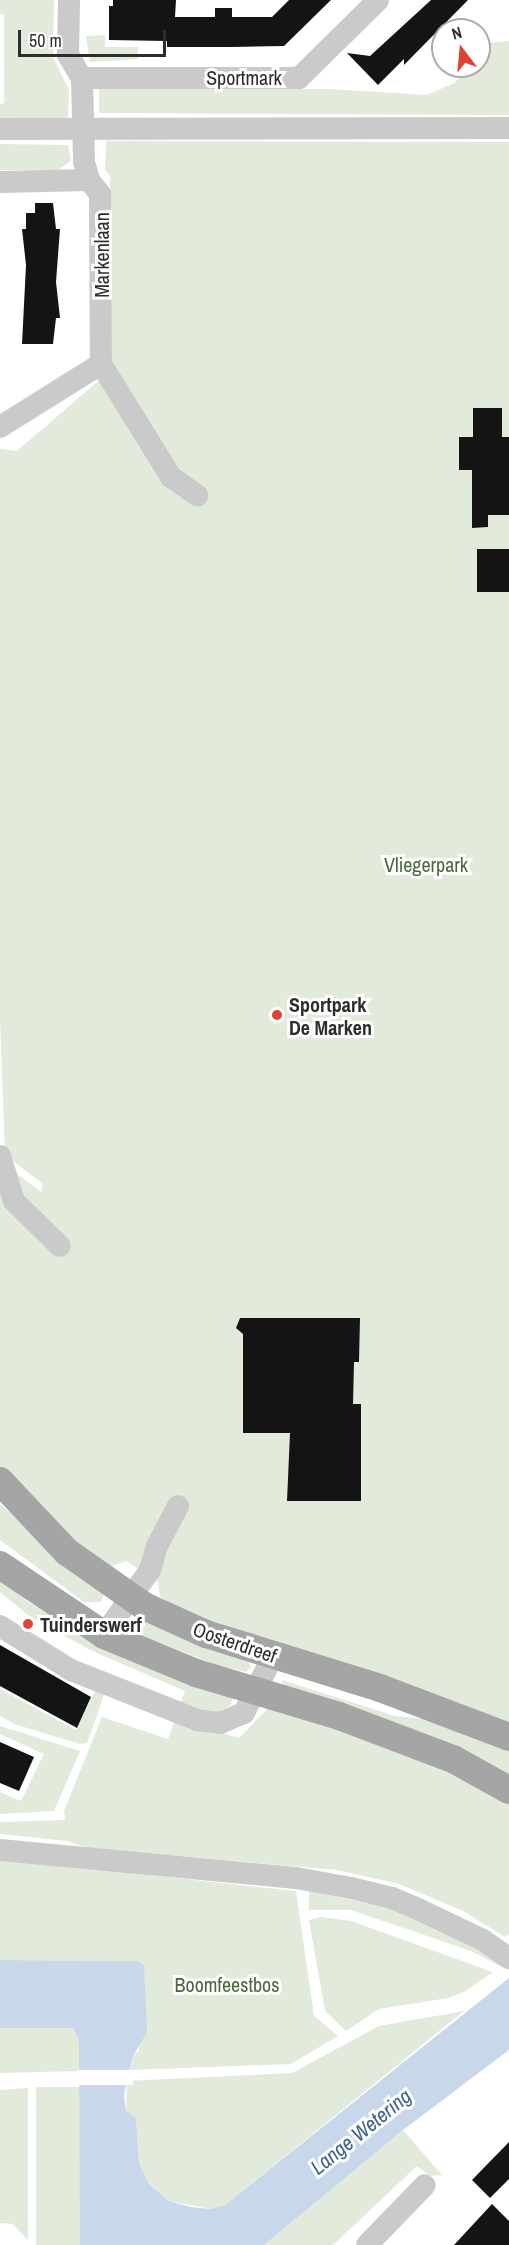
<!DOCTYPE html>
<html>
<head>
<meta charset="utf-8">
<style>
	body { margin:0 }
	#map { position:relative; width:509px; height:2245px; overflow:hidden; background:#fff; font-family:"Archivo Narrow",sans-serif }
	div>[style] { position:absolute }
	.green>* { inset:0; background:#e1eadb; transform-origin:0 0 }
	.water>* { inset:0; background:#c8d7ea }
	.pier>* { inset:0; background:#fff; transform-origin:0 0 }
	.building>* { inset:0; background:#141414; transform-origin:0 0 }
	.minor>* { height:22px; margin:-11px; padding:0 11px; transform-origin:11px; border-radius:11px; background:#cacaca }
	.major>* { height:28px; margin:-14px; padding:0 14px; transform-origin:14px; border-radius:14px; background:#a5a5a5 }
	.dots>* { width:16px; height:16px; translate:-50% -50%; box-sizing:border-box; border:3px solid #fff; border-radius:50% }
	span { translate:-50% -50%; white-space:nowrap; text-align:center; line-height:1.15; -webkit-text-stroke:6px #fff; paint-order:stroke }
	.street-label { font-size:20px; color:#2d2d2d }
	.park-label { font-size:20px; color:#4a673d }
	.poi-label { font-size:20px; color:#2d2d2d; font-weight:700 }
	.left { translate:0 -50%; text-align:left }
	.water-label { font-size:21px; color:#3f628c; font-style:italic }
	.north { position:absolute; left:431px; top:18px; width:60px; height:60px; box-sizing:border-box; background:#fff; border:2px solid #ababab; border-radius:50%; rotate:344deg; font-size:16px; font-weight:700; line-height:24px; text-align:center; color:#2d2d2d }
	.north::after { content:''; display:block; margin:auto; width:21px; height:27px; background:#dd4436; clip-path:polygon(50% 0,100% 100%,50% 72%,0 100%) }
	.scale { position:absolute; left:18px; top:30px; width:148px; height:27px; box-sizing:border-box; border:3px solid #2d2d2d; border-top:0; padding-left:8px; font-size:18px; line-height:21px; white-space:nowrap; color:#2d2d2d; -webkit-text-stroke:4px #fff; paint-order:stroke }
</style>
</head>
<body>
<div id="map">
	<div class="green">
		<div style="clip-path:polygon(0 0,54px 0,53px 57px,69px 90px,68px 118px,0 121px,0 104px,4px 103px,4px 14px,0 14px)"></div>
		<div style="clip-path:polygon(105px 35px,105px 47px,138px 47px,138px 59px,90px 62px,86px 36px)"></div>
		<div style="clip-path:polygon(509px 41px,509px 115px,99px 113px,99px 89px,330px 89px,427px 95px,454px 83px,470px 66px,479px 66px,479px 55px,490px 43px)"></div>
		<div style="clip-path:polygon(106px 141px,509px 142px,509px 1726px,204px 1623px,166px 1603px,160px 1596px,158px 1582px,126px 1561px,106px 1568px,0 1474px,0 1192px,13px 1171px,41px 1192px,43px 1184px,5px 1155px,0 1019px,0 449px,17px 451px,111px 370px,110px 176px,105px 170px)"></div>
		<div style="clip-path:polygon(0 144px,68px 145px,71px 161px,58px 170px,0 170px)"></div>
		<div style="clip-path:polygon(0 1504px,104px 1595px,101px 1602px,84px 1602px,0 1540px)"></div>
		<div style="clip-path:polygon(0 1578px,27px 1601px,62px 1623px,233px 1694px,231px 1705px,218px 1712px,180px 1705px,185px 1691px,90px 1650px,29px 1616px,0 1592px)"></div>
		<div style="clip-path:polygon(138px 1615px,248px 1661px,251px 1667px,246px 1672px,217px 1665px,137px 1634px,131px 1621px)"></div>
		<div style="clip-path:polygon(282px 1680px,395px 1716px,434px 1720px,509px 1749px,509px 1778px,283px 1685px)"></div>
		<div style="clip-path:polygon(0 1689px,76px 1730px,95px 1691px,104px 1695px,87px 1743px,80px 1744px,14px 1724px,0 1716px)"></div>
		<div style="clip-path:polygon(272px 1704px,370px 1735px,509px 1797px,509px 1934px,505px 1937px,463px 1911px,399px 1884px,337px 1870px,88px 1848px,67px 1841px,0 1834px,0 1822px,65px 1820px,64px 1811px,102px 1717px,168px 1739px,175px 1719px,239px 1738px)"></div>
		<div style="clip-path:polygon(0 1726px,80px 1751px,54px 1811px,0 1814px,0 1792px,21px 1801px,44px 1754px,0 1734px)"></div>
		<div style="clip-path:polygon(0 1859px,296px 1891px,314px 2016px,338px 2036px,291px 2064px,130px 2070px,132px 2058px,139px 2050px,144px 1966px,137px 1961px,0 1960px)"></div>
		<div style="clip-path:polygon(309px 1891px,406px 1912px,508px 1963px,502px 1967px,471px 1951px,351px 1910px,309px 1910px)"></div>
		<div style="clip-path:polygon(321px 1917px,351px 1921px,493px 1972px,464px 1992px,448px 1998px,379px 2009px,346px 2031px,325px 2011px,309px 1920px)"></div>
		<div style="clip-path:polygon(464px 2011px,225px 2205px,210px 2209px,169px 2201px,149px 2184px,139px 2163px,136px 2118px,126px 2111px,127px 2081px,292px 2073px,379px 2026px)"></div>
		<div style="clip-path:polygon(0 2028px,73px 2028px,79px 2040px,80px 2071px,0 2073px)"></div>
		<div style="left:80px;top:2087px;width:158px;height:44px;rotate:90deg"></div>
		<div style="clip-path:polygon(28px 2088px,28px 2240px,13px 2224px,0 2223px,0 2090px)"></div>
		<div style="clip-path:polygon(403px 2130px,442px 2175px,430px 2176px,417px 2166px,333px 2245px,264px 2245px)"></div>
	</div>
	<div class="water">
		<div style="clip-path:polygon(0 1960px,138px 1961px,144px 1966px,147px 2032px,132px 2058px,124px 2095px,126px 2111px,136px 2118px,139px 2163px,149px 2184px,169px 2201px,191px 2207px,210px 2209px,225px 2205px,509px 1978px,509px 2050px,403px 2130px,264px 2245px,80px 2245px,79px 2040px,73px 2028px,0 2028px)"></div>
	</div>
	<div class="pier">
		<div style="left:77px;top:2070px;width:56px;height:15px"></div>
	</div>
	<div class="building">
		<div style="clip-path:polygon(113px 0,176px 0,175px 17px,215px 17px,215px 8px,232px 8px,232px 17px,272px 17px,289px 0,331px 0,284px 46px,232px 47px,167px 47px,167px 41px,109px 40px,109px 6px,113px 6px)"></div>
		<div style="clip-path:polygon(431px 0,468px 0,404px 65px,404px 59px,378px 85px,347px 53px,370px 56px)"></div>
		<div style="clip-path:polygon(35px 203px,53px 203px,56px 229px,60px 229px,56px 282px,60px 318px,56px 318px,53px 344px,22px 344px,26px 265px,22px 229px,26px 229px,26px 213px,35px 213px)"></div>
		<div style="clip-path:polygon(473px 408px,502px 408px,502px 437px,509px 437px,509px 515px,488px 515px,488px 527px,472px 528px,472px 470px,459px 470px,459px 437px,473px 437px)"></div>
		<div style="left:509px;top:549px;width:43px;height:32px;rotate:90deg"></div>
		<div style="clip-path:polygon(240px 1318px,360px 1318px,359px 1362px,354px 1362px,353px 1404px,361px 1404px,361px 1501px,287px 1501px,290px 1433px,243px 1433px,243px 1334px,236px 1328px)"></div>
		<div style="clip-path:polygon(0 1645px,91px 1697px,77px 1728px,0 1686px)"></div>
		<div style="clip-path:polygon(0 1742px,34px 1757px,19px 1791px,0 1783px)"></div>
		<div style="clip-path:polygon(509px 2142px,509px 2179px,490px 2198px,472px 2180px)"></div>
		<div style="clip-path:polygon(492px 2204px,509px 2221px,509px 2245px,454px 2245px)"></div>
	</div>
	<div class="minor">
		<div style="left:69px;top:0;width:55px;rotate:91deg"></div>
		<div style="left:68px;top:55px;width:27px;rotate:59deg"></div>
		<div style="left:82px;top:78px;width:84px;rotate:88.6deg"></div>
		<div style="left:84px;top:162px;width:19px;rotate:74deg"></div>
		<div style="left:89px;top:180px;width:18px;rotate:52deg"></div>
		<div style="left:100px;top:194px;width:170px;rotate:89.7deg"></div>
		<div style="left:82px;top:78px;width:217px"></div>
		<div style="left:299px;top:78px;width:111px;rotate:-44.6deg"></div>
		<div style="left:0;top:129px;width:509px;rotate:-0.11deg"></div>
		<div style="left:0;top:182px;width:89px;rotate:-1.3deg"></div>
		<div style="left:101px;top:364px;width:133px;rotate:58.2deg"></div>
		<div style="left:171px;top:477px;width:32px;rotate:35deg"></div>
		<div style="left:0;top:427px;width:119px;rotate:-32deg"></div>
		<div style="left:0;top:1156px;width:47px;rotate:72.7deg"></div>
		<div style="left:14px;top:1201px;width:64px;rotate:44.4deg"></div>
		<div style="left:0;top:1626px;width:84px;rotate:31.8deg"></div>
		<div style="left:71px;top:1670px;width:136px;rotate:21.6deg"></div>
		<div style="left:197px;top:1720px;width:23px;rotate:7deg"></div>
		<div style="left:220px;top:1723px;width:26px;rotate:-23deg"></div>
		<div style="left:244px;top:1713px;width:64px;rotate:-63deg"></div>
		<div style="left:104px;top:1635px;width:80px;rotate:-54.7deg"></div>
		<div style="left:150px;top:1570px;width:25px;rotate:-74deg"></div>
		<div style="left:157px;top:1546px;width:45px;rotate:-62.3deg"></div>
		<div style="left:0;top:1850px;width:297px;rotate:5.4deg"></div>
		<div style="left:296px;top:1878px;width:56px;rotate:10.3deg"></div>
		<div style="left:351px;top:1888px;width:42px;rotate:13.7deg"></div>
		<div style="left:392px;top:1898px;width:30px;rotate:23deg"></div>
		<div style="left:420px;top:1910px;width:70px;rotate:25.5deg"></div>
		<div style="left:483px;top:1940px;width:32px;rotate:35deg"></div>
		<div style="left:367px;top:2245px;width:83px;rotate:-46deg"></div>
	</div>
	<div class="major">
		<div style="left:0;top:1481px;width:98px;rotate:46.7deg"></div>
		<div style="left:67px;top:1552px;width:94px;rotate:35deg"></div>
		<div style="left:144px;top:1606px;width:68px;rotate:24.3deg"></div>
		<div style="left:206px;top:1634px;width:182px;rotate:17.2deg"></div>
		<div style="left:380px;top:1688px;width:138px;rotate:20.8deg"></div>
		<div style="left:0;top:1565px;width:125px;rotate:33.9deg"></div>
		<div style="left:104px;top:1635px;width:100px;rotate:22.4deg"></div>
		<div style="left:196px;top:1673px;width:149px;rotate:16.7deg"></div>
		<div style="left:339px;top:1716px;width:122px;rotate:20.7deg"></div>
		<div style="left:453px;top:1759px;width:64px;rotate:29deg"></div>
	</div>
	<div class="dots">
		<div style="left:277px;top:1015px;background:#dd4436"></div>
		<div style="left:28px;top:1624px;background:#dd4436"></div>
	</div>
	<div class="street-label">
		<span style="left:244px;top:77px">Sportmark</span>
		<span style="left:101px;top:255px;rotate:-90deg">Markenlaan</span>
		<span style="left:235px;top:1642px;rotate:19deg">Oosterdreef</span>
	</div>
	<div class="park-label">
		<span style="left:426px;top:864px">Vliegerpark</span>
		<span style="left:227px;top:1984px">Boomfeestbos</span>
	</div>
	<div class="poi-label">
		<span class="left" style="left:289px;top:1016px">Sportpark<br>De Marken</span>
		<span class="left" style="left:40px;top:1624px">Tuinderswerf</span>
	</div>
	<div class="water-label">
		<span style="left:361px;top:2132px;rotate:-39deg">Lange Wetering</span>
	</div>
	<div class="north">N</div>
	<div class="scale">50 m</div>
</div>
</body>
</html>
